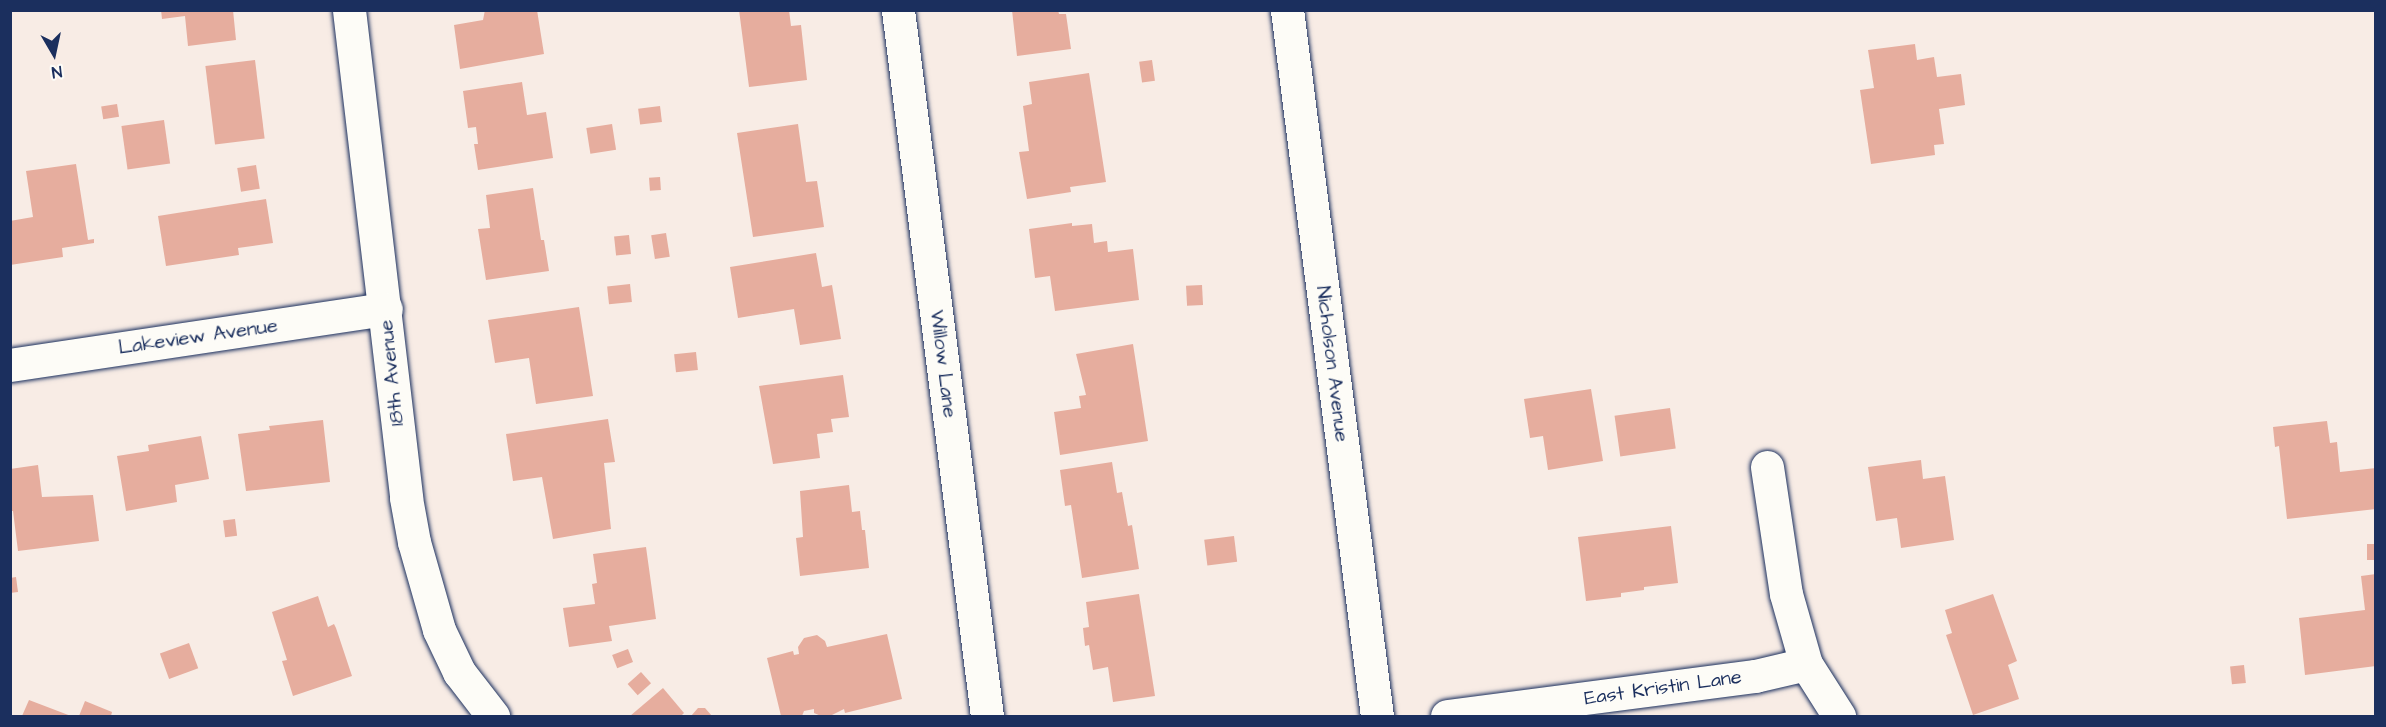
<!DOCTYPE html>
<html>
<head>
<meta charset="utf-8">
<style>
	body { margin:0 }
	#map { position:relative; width:2386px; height:727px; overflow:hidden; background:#f8ece5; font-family:"Architects Daughter",sans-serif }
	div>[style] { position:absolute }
	.building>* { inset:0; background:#e6ad9e; transform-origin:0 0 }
	.roads { filter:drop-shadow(0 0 2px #1b2f5e) drop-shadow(0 0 2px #1b2f5e) }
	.minor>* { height:33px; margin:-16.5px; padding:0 16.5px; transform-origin:16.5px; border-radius:16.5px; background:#fdfcf7 }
	.tertiary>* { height:33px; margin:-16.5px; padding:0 16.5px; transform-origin:16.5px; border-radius:16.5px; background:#fdfcf7 }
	span { translate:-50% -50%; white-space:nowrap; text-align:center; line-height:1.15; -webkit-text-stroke:6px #fdfcf7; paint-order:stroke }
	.street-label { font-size:20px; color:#1b2f5e }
	.frame { position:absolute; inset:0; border:12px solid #1b2f5e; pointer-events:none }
	.north { position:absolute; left:24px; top:24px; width:60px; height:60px; -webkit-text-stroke:4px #fdfcf7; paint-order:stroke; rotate:171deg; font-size:16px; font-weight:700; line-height:24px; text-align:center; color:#1b2f5e }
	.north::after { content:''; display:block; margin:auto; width:21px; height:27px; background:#1b2f5e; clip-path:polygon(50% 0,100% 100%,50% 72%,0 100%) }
</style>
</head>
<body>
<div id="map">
	<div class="building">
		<div style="clip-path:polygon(161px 10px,233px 10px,236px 40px,188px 46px,185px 16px,162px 19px)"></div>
		<div style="clip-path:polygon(485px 10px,537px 10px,544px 54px,460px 69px,454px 25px,483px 20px)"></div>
		<div style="clip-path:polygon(739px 10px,789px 10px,791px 26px,801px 25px,807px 80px,749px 87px)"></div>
		<div style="clip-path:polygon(1012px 10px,1058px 10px,1059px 14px,1066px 14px,1071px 49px,1017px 56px)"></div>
		<div style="clip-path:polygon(1915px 44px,1917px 60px,1934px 57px,1937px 77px,1961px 74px,1965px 105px,1939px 109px,1944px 144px,1934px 145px,1935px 155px,1871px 164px,1860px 90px,1874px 88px,1868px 50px)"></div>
		<div style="left:255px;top:60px;width:79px;height:50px;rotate:83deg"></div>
		<div style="left:1152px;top:60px;width:21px;height:13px;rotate:82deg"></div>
		<div style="clip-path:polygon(1089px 73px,1106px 182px,1070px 187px,1071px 192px,1027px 199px,1019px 152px,1029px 151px,1023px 106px,1032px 104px,1029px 82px)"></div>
		<div style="clip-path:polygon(522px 82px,527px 115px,546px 112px,553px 158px,478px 170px,474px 144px,478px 144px,476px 127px,468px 128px,463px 91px)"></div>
		<div style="left:117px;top:104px;width:13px;height:16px;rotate:81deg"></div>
		<div style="left:660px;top:106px;width:16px;height:22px;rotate:83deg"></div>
		<div style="left:164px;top:120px;width:44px;height:43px;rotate:82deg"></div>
		<div style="left:612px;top:124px;width:26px;height:26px;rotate:81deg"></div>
		<div style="clip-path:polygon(798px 124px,806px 182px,817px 181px,824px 227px,753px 237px,737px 133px)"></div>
		<div style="clip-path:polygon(76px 164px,88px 240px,94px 239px,94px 243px,62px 248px,63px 257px,10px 265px,10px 221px,33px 217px,26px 171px)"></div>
		<div style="left:256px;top:165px;width:24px;height:19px;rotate:81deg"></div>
		<div style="left:660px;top:177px;width:13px;height:11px;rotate:86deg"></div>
		<div style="clip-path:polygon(533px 188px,541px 240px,544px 240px,549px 271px,486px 280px,478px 229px,490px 228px,486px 195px)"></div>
		<div style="clip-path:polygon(266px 199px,273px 243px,238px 248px,239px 255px,166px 266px,158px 216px)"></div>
		<div style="clip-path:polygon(1072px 223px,1072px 226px,1092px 224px,1094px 243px,1107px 241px,1108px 252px,1133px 249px,1139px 300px,1055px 311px,1050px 276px,1035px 278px,1029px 229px)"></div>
		<div style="left:666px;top:233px;width:24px;height:15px;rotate:81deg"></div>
		<div style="left:629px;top:235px;width:19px;height:15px;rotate:84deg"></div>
		<div style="clip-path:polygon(816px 253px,822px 287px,832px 285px,841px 339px,800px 345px,794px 309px,738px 318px,730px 267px)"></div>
		<div style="left:630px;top:284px;width:18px;height:23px;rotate:84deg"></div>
		<div style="left:1202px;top:285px;width:20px;height:16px;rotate:87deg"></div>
		<div style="clip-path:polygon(579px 307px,593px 396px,536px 404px,529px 358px,495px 363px,488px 320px)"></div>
		<div style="clip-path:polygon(1133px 344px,1148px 441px,1060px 455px,1054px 412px,1081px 408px,1079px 396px,1086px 395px,1076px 354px)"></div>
		<div style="left:696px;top:352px;width:18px;height:22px;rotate:84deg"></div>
		<div style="clip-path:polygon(843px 375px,849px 417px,831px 419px,833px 432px,817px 434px,820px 458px,773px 464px,759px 386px)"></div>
		<div style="clip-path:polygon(1591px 389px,1603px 461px,1548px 470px,1543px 436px,1530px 438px,1524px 399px)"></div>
		<div style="left:1670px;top:408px;width:41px;height:56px;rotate:82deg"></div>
		<div style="clip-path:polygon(608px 419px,615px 462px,604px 463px,611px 529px,553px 539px,542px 477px,513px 481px,506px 434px)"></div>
		<div style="clip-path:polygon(323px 420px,330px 482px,246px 491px,238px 434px,270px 430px,269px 426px)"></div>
		<div style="clip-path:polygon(2327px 421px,2330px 443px,2337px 442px,2340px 472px,2376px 468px,2376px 509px,2287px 519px,2279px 446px,2275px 447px,2273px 427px)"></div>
		<div style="clip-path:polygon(201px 436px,209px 479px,175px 485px,177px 502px,126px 511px,117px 456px,149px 451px,148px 445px)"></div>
		<div style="clip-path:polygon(1921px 460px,1923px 479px,1945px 476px,1954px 540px,1901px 548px,1897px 518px,1876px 521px,1868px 467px)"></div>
		<div style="clip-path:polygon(1112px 462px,1117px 493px,1122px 492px,1128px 526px,1132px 525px,1139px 569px,1082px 578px,1071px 505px,1065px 506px,1060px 470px)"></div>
		<div style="clip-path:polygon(38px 465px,42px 497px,93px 495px,99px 541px,18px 551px,13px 511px,10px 511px,10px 469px)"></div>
		<div style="clip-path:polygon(849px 485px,852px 512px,860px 511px,862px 530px,865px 530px,869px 568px,800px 576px,796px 538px,803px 537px,800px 491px)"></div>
		<div style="left:235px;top:519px;width:17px;height:12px;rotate:83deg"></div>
		<div style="clip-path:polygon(1671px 526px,1678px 583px,1644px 587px,1644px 590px,1621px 593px,1621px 597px,1586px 601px,1578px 537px)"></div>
		<div style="left:1234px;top:536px;width:26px;height:30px;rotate:83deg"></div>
		<div style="left:2367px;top:544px;width:9px;height:16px"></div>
		<div style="clip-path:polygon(646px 547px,656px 619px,609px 626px,612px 641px,569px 647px,563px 608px,595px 604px,592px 584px,597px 583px,593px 554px)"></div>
		<div style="clip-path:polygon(2376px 574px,2376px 666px,2305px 675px,2299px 618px,2365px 610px,2361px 576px)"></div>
		<div style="clip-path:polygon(16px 577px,18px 592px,10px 593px,10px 578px)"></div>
		<div style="clip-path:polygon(1139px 594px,1155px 696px,1113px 702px,1108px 667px,1093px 670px,1089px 645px,1085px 646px,1083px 628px,1089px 627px,1086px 602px)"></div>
		<div style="clip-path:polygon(1993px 594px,2017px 661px,2008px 665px,2019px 699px,1973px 715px,1946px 635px,1952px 633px,1945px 610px)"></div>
		<div style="clip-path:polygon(318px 596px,328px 627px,334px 624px,336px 628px,352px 676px,293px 696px,282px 661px,287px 660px,272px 612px)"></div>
		<div style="clip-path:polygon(887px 634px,902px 699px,845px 713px,844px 709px,830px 716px,821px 716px,814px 713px,814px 709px,804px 711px,802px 716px,781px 716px,767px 658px,793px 651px,794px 655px,799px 654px,798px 647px,804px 638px,817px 635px,825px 641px,827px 647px)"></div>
		<div style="left:189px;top:643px;width:27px;height:31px;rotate:70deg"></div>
		<div style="left:628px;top:649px;width:14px;height:17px;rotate:69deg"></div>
		<div style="left:2244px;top:665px;width:18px;height:14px;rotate:84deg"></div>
		<div style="left:641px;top:672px;width:15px;height:18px;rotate:48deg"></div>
		<div style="clip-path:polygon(663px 688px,684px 713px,681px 716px,630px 716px)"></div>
		<div style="clip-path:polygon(29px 700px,71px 716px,22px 716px)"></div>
		<div style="clip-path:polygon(85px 701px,112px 712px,111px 716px,79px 716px)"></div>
		<div style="clip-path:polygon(698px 708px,705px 708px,712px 716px,691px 716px)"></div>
	</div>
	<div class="roads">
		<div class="minor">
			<div style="left:349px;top:10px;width:491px;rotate:83.3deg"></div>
			<div style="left:406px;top:498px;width:45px;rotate:79.7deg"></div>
			<div style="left:414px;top:542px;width:91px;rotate:74.1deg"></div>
			<div style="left:439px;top:630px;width:47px;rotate:64.5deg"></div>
			<div style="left:459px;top:672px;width:56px;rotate:52.3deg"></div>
			<div style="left:898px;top:10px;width:712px;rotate:82.82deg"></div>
			<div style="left:10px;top:365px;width:380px;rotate:-8.5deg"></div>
			<div style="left:1767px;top:467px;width:128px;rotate:81.5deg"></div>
			<div style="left:1786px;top:594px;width:73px;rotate:74.1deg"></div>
			<div style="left:1806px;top:664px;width:62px;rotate:57.6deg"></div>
			<div style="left:1447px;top:716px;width:311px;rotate:-7.4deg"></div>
			<div style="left:1755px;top:676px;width:52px;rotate:-13.2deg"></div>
		</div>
		<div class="tertiary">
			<div style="left:1287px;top:10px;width:712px;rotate:82.74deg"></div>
		</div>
	</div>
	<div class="street-label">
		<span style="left:198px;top:337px;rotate:-8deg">Lakeview Avenue</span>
		<span style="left:943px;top:364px;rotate:83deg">Willow Lane</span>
		<span style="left:1332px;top:364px;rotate:83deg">Nicholson Avenue</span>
		<span style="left:392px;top:373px;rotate:-96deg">18th Avenue</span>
		<span style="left:1663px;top:688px;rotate:-8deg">East Kristin Lane</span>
	</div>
	<div class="frame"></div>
	<div class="north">N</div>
</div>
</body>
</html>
